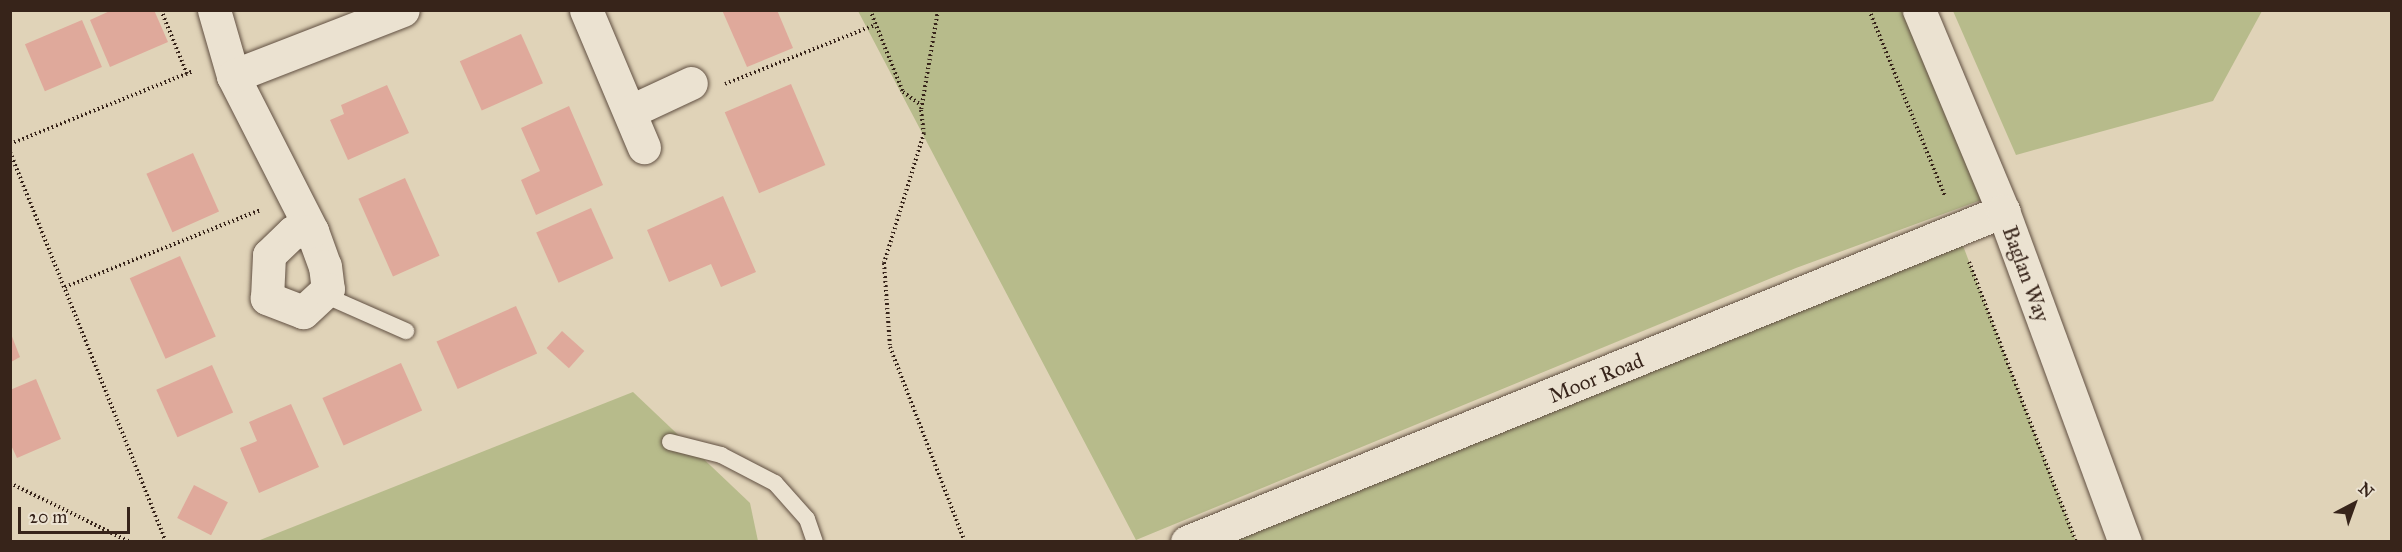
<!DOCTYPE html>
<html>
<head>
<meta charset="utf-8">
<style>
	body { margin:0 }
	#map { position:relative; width:2402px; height:552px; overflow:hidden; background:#e0d3b8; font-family:"IM FELL Great Primer",serif }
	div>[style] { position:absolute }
	.green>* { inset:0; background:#b7bb8b }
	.building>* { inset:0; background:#dfa99b; transform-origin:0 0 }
	.path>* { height:4px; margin-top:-2px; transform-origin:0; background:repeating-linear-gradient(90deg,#37241a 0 1.5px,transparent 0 4.5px) }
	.roads { filter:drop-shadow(0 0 2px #615042) drop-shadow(0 0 2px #615042) }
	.lane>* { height:16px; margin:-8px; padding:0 8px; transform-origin:8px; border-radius:8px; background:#ebe2d1 }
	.street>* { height:33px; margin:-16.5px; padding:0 16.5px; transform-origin:16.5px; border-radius:16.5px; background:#ebe2d1 }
	.secondary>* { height:33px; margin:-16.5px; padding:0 16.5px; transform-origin:16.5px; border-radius:16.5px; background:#ebe2d1 }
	span { translate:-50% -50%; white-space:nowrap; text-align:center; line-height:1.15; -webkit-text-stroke:4.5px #ebe2d1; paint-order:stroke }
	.street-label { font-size:21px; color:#37241a }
	.frame { position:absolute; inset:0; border:12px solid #37241a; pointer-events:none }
	.north { position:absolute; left:2324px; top:474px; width:60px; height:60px; -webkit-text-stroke:4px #ebe2d1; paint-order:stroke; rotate:41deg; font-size:16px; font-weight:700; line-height:24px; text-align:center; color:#37241a }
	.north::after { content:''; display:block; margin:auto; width:21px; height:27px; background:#37241a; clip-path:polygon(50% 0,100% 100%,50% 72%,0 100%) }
	.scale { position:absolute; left:18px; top:507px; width:112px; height:27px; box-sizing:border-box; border:3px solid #37241a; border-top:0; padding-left:8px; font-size:18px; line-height:21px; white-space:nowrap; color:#37241a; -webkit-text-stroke:4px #ebe2d1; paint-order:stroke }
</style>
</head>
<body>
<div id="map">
	<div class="green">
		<div style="clip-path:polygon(858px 11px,1904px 11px,1984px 199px,1796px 268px,1136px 540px)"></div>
		<div style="clip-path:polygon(1953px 11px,2262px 11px,2213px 101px,2016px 155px)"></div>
		<div style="clip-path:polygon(1957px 230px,2076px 541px,1188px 542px)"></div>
		<div style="clip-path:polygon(633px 392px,750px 503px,758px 541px,255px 542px)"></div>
	</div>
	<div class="building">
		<div style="clip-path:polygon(112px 10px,154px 10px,168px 42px,110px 67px,90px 20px)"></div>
		<div style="clip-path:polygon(722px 10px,777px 10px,793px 48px,747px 67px)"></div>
		<div style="left:82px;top:20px;width:51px;height:62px;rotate:67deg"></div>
		<div style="left:521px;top:34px;width:54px;height:67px;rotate:66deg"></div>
		<div style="left:791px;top:84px;width:88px;height:72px;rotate:67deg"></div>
		<div style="clip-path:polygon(387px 85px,409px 133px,348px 160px,330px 120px,344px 114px,341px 105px)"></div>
		<div style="clip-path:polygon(569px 106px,603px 185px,536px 215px,521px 180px,540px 171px,521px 128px)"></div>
		<div style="left:193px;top:153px;width:64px;height:51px;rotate:66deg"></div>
		<div style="left:405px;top:178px;width:85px;height:51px;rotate:66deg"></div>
		<div style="clip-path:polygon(723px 196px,756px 272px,721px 287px,711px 264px,669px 282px,647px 230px)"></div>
		<div style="left:591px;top:208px;width:55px;height:60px;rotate:66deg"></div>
		<div style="left:180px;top:256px;width:88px;height:55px;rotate:66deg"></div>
		<div style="left:516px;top:306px;width:52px;height:87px;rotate:66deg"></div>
		<div style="left:562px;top:331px;width:30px;height:23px;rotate:42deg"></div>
		<div style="clip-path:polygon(11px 334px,20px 357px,11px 362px)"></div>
		<div style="left:401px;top:363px;width:52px;height:86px;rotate:66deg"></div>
		<div style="left:212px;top:365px;width:52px;height:61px;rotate:66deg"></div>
		<div style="clip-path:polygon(36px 379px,61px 439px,17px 458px,10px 443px,10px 390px)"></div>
		<div style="clip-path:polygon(291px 404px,319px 467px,259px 493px,240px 448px,257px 441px,249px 422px)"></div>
		<div style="left:194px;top:485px;width:38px;height:37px;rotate:27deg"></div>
	</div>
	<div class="path">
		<div style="left:161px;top:10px;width:69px;rotate:67.9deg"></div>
		<div style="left:870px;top:10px;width:88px;rotate:68.1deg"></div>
		<div style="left:903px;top:92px;width:22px;rotate:36deg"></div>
		<div style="left:938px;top:10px;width:101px;rotate:99.6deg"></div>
		<div style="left:921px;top:110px;width:23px;rotate:83deg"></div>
		<div style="left:924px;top:133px;width:136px;rotate:107.1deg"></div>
		<div style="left:884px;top:263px;width:84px;rotate:85.9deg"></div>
		<div style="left:890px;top:347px;width:209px;rotate:69deg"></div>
		<div style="left:1869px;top:10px;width:201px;rotate:67.8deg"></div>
		<div style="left:725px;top:84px;width:161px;rotate:-21.5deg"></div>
		<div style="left:10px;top:144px;width:197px;rotate:-21.7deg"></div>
		<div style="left:10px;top:152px;width:420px;rotate:68.2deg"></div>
		<div style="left:1969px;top:262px;width:300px;rotate:69.1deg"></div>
		<div style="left:65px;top:287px;width:210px;rotate:-21.5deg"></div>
		<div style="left:10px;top:483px;width:134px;rotate:26.2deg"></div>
	</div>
	<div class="roads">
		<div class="lane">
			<div style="left:322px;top:294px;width:92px;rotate:23.8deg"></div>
			<div style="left:670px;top:442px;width:53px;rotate:14.3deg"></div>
			<div style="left:721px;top:455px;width:61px;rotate:27.4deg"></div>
			<div style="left:775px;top:483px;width:48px;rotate:48.4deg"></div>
			<div style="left:807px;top:519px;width:24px;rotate:71deg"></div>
		</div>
		<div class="street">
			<div style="left:214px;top:10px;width:69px;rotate:73.9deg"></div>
			<div style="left:233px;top:76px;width:174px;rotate:63deg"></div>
			<div style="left:312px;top:231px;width:37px;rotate:70deg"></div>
			<div style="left:325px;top:266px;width:23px;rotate:83deg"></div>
			<div style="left:328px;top:289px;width:34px;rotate:137deg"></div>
			<div style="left:303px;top:312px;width:39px;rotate:-159deg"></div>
			<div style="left:267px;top:298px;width:43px;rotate:-87.3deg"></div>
			<div style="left:269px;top:255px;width:33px;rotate:-44deg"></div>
			<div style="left:293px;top:232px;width:19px;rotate:-3deg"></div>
			<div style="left:586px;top:10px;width:149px;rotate:67.1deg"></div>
			<div style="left:233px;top:76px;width:182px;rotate:-21.2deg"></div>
			<div style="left:631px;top:111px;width:66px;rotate:-25deg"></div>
			<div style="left:1187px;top:542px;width:881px;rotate:-22.08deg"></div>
		</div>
		<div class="secondary">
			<div style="left:1919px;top:10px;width:218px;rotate:67.3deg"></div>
			<div style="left:2003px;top:211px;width:353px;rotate:69.8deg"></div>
		</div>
	</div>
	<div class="street-label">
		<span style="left:2026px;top:274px;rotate:70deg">Baglan Way</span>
		<span style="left:1596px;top:378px;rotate:-22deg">Moor Road</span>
	</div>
	<div class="frame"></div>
	<div class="north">N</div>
	<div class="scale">20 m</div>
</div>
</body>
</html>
